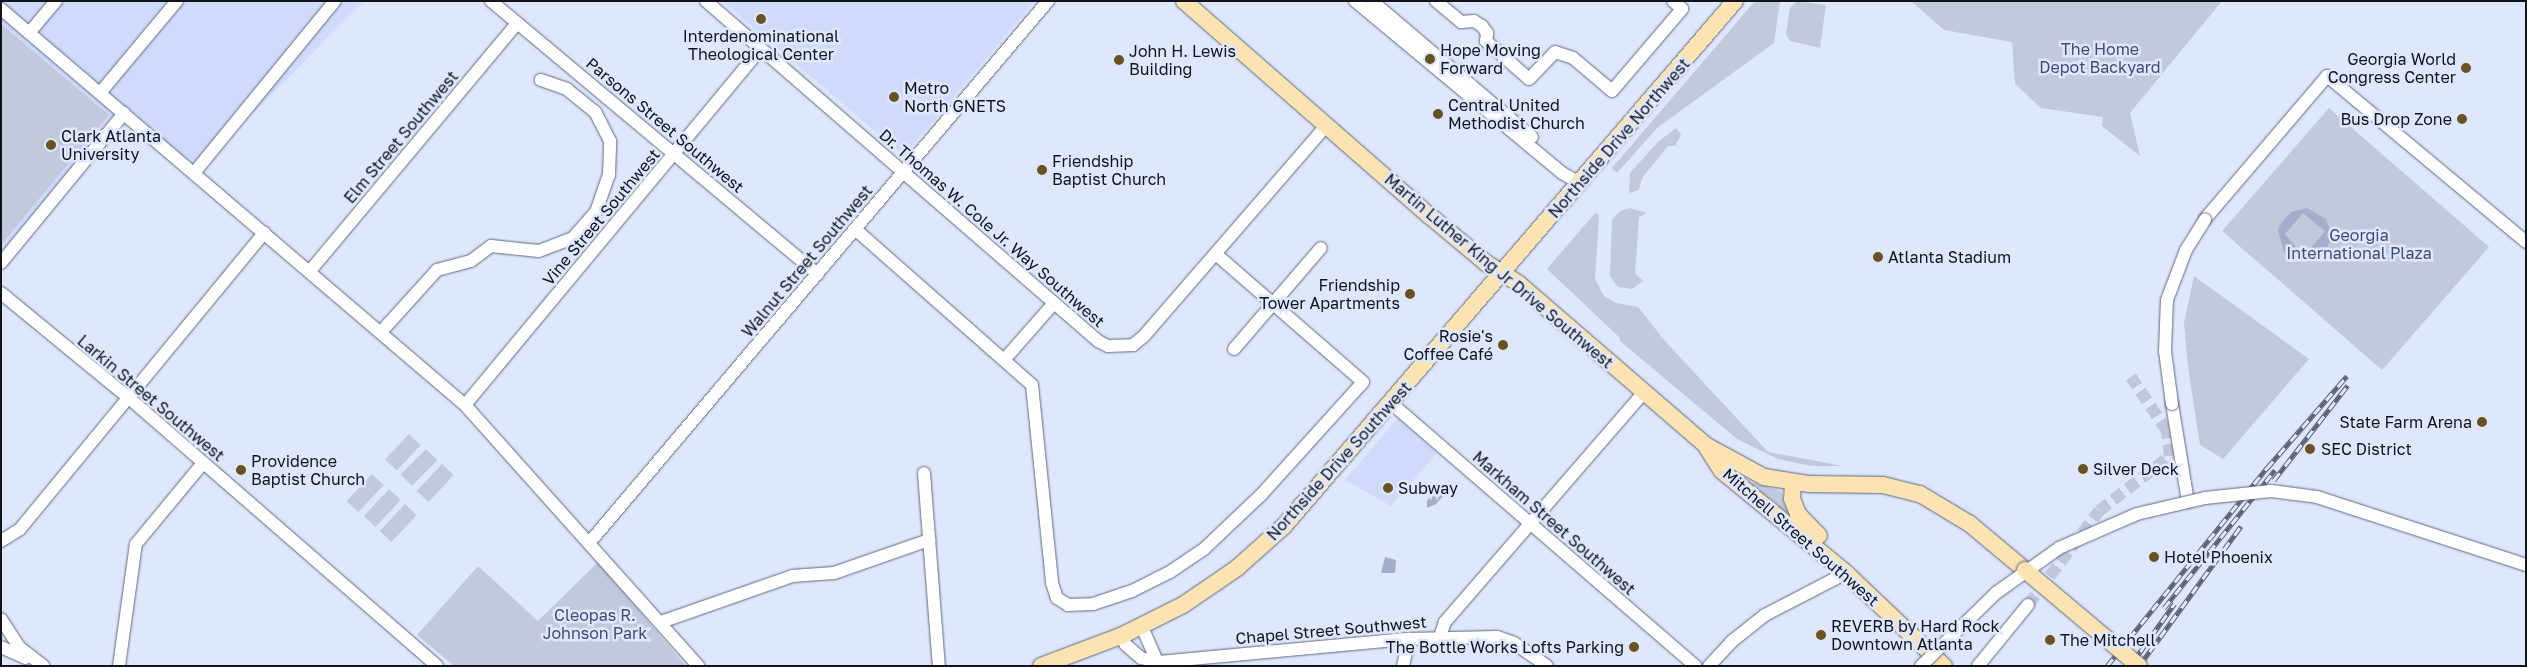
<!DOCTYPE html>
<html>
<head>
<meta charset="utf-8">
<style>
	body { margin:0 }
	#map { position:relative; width:2527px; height:667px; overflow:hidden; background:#dfe7fc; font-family:"Golos Text",sans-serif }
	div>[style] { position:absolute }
	.built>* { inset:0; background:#d0dbfc }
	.green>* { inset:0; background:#c2c9dd; transform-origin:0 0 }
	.water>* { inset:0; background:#a3aeca }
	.minor-tunnel>* { height:12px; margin-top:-6px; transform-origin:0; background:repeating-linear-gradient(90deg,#c0c7db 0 12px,transparent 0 18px) }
	.roads { filter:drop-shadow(0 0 1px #60687f) drop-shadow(0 0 1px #60687f) }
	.minor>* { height:12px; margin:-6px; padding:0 6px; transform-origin:6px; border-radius:6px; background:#fff }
	.major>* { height:16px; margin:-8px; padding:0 8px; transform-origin:8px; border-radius:8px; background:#fbe3b2 }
	.rail>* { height:5px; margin-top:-2.5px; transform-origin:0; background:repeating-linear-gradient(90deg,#dfe7fc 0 9px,#5d6270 0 18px); box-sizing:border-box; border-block:1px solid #5d6270 }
	.bridges { filter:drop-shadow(0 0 1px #60687f) drop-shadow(0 0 1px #60687f) }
	.minor-bridge>* { height:12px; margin:-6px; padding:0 6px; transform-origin:6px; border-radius:6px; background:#fff }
	.major-bridge>* { height:16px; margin:-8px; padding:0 8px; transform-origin:8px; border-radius:8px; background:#fbe3b2 }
	.dots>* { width:14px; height:14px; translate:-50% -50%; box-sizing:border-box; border:2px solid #dfe7fc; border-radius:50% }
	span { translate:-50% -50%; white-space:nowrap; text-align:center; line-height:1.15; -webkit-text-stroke:5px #dfe7fc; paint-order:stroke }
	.poi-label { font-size:16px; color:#11141d }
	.left { translate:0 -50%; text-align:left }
	.right { translate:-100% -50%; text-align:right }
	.park-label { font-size:16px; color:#3f4c77 }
	.street-label { font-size:16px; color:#11141d }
	.frame { position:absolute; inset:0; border:2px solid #11141d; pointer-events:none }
</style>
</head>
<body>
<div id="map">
	<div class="built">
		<div style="clip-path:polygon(1px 1px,364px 1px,194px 173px,125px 117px,1px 265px)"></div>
		<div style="clip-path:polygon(722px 1px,1035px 1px,904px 156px)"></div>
		<div style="clip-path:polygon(1398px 418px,1437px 453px,1391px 506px,1345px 480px)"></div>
	</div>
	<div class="green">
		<div style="clip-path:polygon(1755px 1px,1780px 1px,1774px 43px,1657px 128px,1617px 173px,1612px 168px)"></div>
		<div style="clip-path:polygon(1797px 1px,1826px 5px,1820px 48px,1790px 41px,1786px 34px,1790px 8px)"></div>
		<div style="clip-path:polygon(1911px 1px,2222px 1px,2130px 113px,2140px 156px,2102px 126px,2103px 117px,2041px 108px,2015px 84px,2012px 42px,1944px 30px)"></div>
		<div style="clip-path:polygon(1px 24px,109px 115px,1px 245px)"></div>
		<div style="left:2329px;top:108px;width:212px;height:163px;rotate:41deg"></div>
		<div style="clip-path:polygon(1676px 128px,1681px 135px,1675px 146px,1668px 146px,1642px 178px,1639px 190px,1629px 193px,1630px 173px,1658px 142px)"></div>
		<div style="clip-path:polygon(1630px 208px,1647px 213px,1639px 217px,1635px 273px,1643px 281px,1632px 289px,1618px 287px,1610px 276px,1612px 220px,1620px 211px)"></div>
		<div style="clip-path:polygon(1595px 213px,1599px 215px,1595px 279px,1604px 296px,1616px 303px,1638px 307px,1665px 341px,1768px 452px,1843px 466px,1811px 466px,1778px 459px,1737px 439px,1620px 341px,1620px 338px,1547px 269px)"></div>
		<div style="clip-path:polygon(2194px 276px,2309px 359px,2223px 459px,2200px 445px,2188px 367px,2184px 323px)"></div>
		<div style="left:409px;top:434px;width:16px;height:35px;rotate:43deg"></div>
		<div style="left:426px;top:449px;width:16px;height:36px;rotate:45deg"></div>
		<div style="left:442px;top:464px;width:16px;height:37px;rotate:43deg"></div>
		<div style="left:372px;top:474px;width:16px;height:37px;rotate:43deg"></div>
		<div style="clip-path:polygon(1744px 480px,1781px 491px,1791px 514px,1789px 515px)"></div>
		<div style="left:389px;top:489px;width:16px;height:37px;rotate:43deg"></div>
		<div style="left:405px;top:504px;width:16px;height:37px;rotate:43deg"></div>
		<div style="clip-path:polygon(598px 562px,686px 666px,454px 666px,417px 635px,478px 566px,538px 621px)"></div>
	</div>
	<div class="water">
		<div style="clip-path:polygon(evenodd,2307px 208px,2326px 219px,2332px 236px,2325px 253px,2318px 258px,2301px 261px,2284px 252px,2278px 231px,2281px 223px,2291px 212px,2307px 208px,2303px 213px,2325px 231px,2307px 253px,2302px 254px,2285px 234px,2303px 213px)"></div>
		<div style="clip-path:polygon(1437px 488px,1445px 494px,1436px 504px,1427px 508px,1427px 501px)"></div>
		<div style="clip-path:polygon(1385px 557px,1396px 560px,1395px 573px,1381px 573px)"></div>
	</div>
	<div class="minor-tunnel">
		<div style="left:2028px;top:605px;width:118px;rotate:-52.9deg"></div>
		<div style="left:2099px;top:511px;width:90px;rotate:-37.8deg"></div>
		<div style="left:2170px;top:456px;width:25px;rotate:-97deg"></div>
		<div style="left:2167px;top:431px;width:65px;rotate:-123.7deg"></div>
	</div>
	<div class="roads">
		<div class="minor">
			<div style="left:491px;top:1px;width:426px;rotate:39.9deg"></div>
			<div style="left:706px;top:1px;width:519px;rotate:40.94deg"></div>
			<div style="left:1098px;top:341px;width:11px;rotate:27deg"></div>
			<div style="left:1108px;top:346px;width:25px;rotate:-2deg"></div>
			<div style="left:1133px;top:345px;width:14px;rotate:-39deg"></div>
			<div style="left:1144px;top:336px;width:278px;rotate:-49.1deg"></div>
			<div style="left:1355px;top:1px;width:269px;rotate:39.7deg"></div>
			<div style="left:1562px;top:173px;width:21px;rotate:29deg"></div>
			<div style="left:1372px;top:1px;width:210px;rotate:40.4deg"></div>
			<div style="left:1436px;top:1px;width:33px;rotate:40deg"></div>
			<div style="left:1461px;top:22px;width:13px;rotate:-4deg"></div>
			<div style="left:1474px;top:21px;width:9px;rotate:32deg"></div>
			<div style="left:1482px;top:26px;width:9px;rotate:54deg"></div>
			<div style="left:1487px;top:33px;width:8px;rotate:97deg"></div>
			<div style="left:1486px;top:41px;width:57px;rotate:41.5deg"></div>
			<div style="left:1529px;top:79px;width:37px;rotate:-46deg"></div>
			<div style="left:1555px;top:52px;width:19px;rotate:18deg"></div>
			<div style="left:1573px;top:58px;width:51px;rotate:40.2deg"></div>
			<div style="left:1612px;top:91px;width:108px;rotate:-49.5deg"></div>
			<div style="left:1682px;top:9px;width:12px;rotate:-138deg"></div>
			<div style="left:1px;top:9px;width:610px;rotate:40.48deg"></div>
			<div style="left:465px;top:405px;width:350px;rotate:48.2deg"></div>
			<div style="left:29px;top:33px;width:42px;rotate:-49.8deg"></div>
			<div style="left:100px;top:93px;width:120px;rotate:-50.1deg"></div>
			<div style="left:194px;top:173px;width:222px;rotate:-50.7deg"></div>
			<div style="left:2205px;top:219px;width:188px;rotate:-49.5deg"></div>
			<div style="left:2327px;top:76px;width:259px;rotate:39.8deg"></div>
			<div style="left:855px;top:229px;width:236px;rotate:41.4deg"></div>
			<div style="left:1032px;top:385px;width:199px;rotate:84.2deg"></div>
			<div style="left:1052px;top:583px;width:16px;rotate:72deg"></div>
			<div style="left:1057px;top:598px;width:13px;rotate:32deg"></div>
			<div style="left:1068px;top:605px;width:25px;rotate:-2deg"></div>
			<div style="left:1093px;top:604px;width:41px;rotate:-18.4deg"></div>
			<div style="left:1132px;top:591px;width:42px;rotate:-26.6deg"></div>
			<div style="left:1170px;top:572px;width:41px;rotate:-34.1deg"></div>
			<div style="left:1204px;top:549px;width:79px;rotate:-43.5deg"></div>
			<div style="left:1261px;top:495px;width:152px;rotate:-47.9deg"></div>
			<div style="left:1363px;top:382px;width:195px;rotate:-139deg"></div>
			<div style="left:1px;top:263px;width:194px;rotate:-50.6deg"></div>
			<div style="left:310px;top:271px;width:323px;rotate:-50.1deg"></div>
			<div style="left:1px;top:293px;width:166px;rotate:39.4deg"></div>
			<div style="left:129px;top:398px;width:408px;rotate:41deg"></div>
			<div style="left:381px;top:332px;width:84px;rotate:-47.9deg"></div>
			<div style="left:437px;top:270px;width:35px;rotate:-15deg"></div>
			<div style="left:471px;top:261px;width:25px;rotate:-37deg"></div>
			<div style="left:491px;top:246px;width:48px;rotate:5.9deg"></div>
			<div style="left:539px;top:251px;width:36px;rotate:-21deg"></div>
			<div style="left:573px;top:238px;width:35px;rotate:-49deg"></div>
			<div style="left:596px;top:212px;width:39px;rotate:-71deg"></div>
			<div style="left:609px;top:175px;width:34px;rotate:-88deg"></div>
			<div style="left:610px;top:141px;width:33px;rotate:-117deg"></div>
			<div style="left:595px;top:112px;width:36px;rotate:-141deg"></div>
			<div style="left:567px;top:89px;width:28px;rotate:-161deg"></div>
			<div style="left:1234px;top:349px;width:133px;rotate:-49.3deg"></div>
			<div style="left:1004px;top:360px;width:76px;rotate:-48.7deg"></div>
			<div style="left:1392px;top:404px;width:401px;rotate:40.8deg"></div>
			<div style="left:2172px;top:404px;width:99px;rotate:80.7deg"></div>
			<div style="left:465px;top:405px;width:463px;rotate:-50.3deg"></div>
			<div style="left:924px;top:473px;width:194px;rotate:85.6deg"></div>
			<div style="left:1px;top:541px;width:22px;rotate:-32deg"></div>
			<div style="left:20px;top:529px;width:384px;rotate:-50.5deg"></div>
			<div style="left:590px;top:542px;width:709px;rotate:-49.75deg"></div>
			<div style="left:1px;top:619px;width:33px;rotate:57deg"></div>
			<div style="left:19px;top:647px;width:31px;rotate:38deg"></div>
			<div style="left:661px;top:622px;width:139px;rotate:-19.3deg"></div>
			<div style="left:792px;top:576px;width:42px;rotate:-4.1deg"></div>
			<div style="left:834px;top:573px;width:101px;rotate:-19.2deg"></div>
			<div style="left:1142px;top:627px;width:43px;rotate:66.4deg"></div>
			<div style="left:1121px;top:636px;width:10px;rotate:61deg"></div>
			<div style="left:1126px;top:645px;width:20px;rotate:41deg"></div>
			<div style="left:1141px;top:658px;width:18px;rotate:13deg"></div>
			<div style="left:1159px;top:662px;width:251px;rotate:-5.3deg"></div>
			<div style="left:1409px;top:639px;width:88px;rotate:-1.3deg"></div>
			<div style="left:1497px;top:637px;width:18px;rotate:19deg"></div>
			<div style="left:1514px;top:643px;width:40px;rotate:34.9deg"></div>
			<div style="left:1440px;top:637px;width:16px;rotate:-72deg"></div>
			<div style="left:1445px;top:622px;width:304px;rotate:-49.1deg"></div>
			<div style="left:1px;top:647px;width:27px;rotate:24deg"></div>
			<div style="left:119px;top:666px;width:123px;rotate:-82.1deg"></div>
			<div style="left:136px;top:544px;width:105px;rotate:-50.4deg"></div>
			<div style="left:1403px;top:666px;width:28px;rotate:-77deg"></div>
			<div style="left:1709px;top:666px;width:33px;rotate:-47deg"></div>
			<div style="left:1731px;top:642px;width:43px;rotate:-38.5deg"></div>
			<div style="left:1765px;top:615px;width:91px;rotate:-27.4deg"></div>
			<div style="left:1978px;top:666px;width:79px;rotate:-50.7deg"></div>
		</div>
		<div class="major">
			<div style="left:1184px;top:1px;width:327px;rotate:41.2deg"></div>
			<div style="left:1430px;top:216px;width:73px;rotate:40deg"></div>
			<div style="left:1486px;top:263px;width:39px;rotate:32deg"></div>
			<div style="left:1519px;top:284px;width:248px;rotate:40.8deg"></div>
			<div style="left:1707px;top:446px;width:65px;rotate:28.5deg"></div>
			<div style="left:1764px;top:477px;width:46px;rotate:8.8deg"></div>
			<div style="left:1809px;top:484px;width:74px;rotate:0.8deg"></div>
			<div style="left:1883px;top:485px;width:38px;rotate:14deg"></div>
			<div style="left:1920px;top:494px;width:58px;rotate:31deg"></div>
			<div style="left:1970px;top:524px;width:72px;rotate:39.9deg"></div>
			<div style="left:1707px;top:448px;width:27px;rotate:57deg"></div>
			<div style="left:1722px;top:471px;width:161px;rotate:39.4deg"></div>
			<div style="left:1846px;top:573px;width:135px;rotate:43.5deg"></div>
			<div style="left:1793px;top:482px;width:17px;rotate:93deg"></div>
			<div style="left:1792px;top:499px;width:16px;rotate:68deg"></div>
			<div style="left:1798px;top:514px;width:30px;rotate:46deg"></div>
			<div style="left:1041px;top:666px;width:85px;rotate:-20.6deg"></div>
			<div style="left:1121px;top:636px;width:69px;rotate:-26.6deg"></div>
			<div style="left:1183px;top:605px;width:65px;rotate:-34.4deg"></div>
			<div style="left:1237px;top:568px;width:63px;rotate:-41.8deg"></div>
			<div style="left:1284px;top:526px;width:692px;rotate:-49.34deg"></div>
		</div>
	</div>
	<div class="rail">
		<div style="left:2274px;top:480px;width:120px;rotate:-52.1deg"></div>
		<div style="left:2164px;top:608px;width:177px;rotate:-51.2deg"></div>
		<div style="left:2107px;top:666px;width:255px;rotate:-51.1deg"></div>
		<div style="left:2267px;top:468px;width:122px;rotate:-49deg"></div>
		<div style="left:2130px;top:666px;width:77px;rotate:-54.5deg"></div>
		<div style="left:2139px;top:666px;width:173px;rotate:-53.9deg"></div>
	</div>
	<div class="bridges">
		<div class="minor-bridge">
			<div style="left:2172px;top:404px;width:53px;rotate:-97.5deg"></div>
			<div style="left:2165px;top:351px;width:51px;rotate:-87.8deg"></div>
			<div style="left:2167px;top:300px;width:53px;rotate:-69.2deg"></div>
			<div style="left:2186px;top:250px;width:36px;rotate:-58deg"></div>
			<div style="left:1921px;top:666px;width:105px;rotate:-44.2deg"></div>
			<div style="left:1996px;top:593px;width:77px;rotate:-35.5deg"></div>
			<div style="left:2059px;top:548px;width:85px;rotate:-23.6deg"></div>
			<div style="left:2137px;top:514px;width:70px;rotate:-13.2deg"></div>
			<div style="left:2205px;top:498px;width:66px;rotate:-6.1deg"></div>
			<div style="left:2271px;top:491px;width:46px;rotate:7.4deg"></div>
			<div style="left:2317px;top:497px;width:220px;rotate:18deg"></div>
		</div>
		<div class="major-bridge">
			<div style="left:2025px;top:570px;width:149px;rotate:40.1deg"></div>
		</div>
	</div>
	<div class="dots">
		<div style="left:761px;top:19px;background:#695222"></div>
		<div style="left:1430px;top:59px;background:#695222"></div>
		<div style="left:1119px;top:60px;background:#695222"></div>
		<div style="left:2466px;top:68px;background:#695222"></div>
		<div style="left:894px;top:97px;background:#695222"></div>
		<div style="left:1438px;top:114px;background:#695222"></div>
		<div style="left:2462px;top:119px;background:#695222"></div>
		<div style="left:51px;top:145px;background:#695222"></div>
		<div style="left:1042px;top:170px;background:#695222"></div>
		<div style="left:1878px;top:257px;background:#695222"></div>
		<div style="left:1410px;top:294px;background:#695222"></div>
		<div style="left:1503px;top:345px;background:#695222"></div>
		<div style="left:2482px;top:422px;background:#695222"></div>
		<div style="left:2310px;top:449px;background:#695222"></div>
		<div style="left:2083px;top:469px;background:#695222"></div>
		<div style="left:241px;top:470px;background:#695222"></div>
		<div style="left:1388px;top:488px;background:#695222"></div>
		<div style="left:2154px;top:557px;background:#695222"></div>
		<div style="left:1821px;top:635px;background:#695222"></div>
		<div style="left:2050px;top:640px;background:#695222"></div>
		<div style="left:1634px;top:647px;background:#695222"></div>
	</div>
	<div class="poi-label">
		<span style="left:761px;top:45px">Interdenominational<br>Theological Center</span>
		<span class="left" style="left:1440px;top:59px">Hope Moving<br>Forward</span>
		<span class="left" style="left:1129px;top:60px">John H. Lewis<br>Building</span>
		<span class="right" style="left:2456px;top:68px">Georgia World<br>Congress Center</span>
		<span class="left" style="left:904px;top:97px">Metro<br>North GNETS</span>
		<span class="left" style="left:1448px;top:114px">Central United<br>Methodist Church</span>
		<span class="right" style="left:2452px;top:119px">Bus Drop Zone</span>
		<span class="left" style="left:61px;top:145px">Clark Atlanta<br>University</span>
		<span class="left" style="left:1052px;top:170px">Friendship<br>Baptist Church</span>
		<span class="left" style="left:1888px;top:257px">Atlanta Stadium</span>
		<span class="right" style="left:1400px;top:294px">Friendship<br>Tower Apartments</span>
		<span class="right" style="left:1493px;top:345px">Rosie's<br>Coffee Café</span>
		<span class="right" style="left:2472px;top:422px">State Farm Arena</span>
		<span class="left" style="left:2321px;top:449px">SEC District</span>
		<span class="left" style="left:251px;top:470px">Providence<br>Baptist Church</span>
		<span class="left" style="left:2093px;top:469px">Silver Deck</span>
		<span class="left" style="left:1398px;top:488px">Subway</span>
		<span class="left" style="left:2164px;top:557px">Hotel Phoenix</span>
		<span class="left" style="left:1831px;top:635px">REVERB by Hard Rock<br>Downtown Atlanta</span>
		<span class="left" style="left:2060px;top:640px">The Mitchell</span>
		<span class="right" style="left:1624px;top:647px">The Bottle Works Lofts Parking</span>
	</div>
	<div class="park-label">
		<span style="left:2100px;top:58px">The Home<br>Depot Backyard</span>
		<span style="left:2359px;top:244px">Georgia<br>International Plaza</span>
		<span style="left:595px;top:624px">Cleopas R.<br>Johnson Park</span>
	</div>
	<div class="street-label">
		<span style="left:665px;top:125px;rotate:40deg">Parsons Street Southwest</span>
		<span style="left:401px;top:137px;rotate:-50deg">Elm Street Southwest</span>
		<span style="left:1619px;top:138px;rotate:-49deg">Northside Drive Northwest</span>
		<span style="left:601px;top:217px;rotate:-50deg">Vine Street Southwest</span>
		<span style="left:992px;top:228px;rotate:41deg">Dr. Thomas W. Cole Jr. Way Southwest</span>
		<span style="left:807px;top:261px;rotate:-50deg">Walnut Street Southwest</span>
		<span style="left:1499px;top:271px;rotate:40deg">Martin Luther King Jr Drive Southwest</span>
		<span style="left:151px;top:398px;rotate:40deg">Larkin Street Southwest</span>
		<span style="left:1339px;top:461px;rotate:-48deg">Northside Drive Southwest</span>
		<span style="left:1554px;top:523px;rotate:41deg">Markham Street Southwest</span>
		<span style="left:1801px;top:537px;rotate:41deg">Mitchell Street Southwest</span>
		<span style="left:1331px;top:630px;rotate:-5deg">Chapel Street Southwest</span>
	</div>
	<div class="frame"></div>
</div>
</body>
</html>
